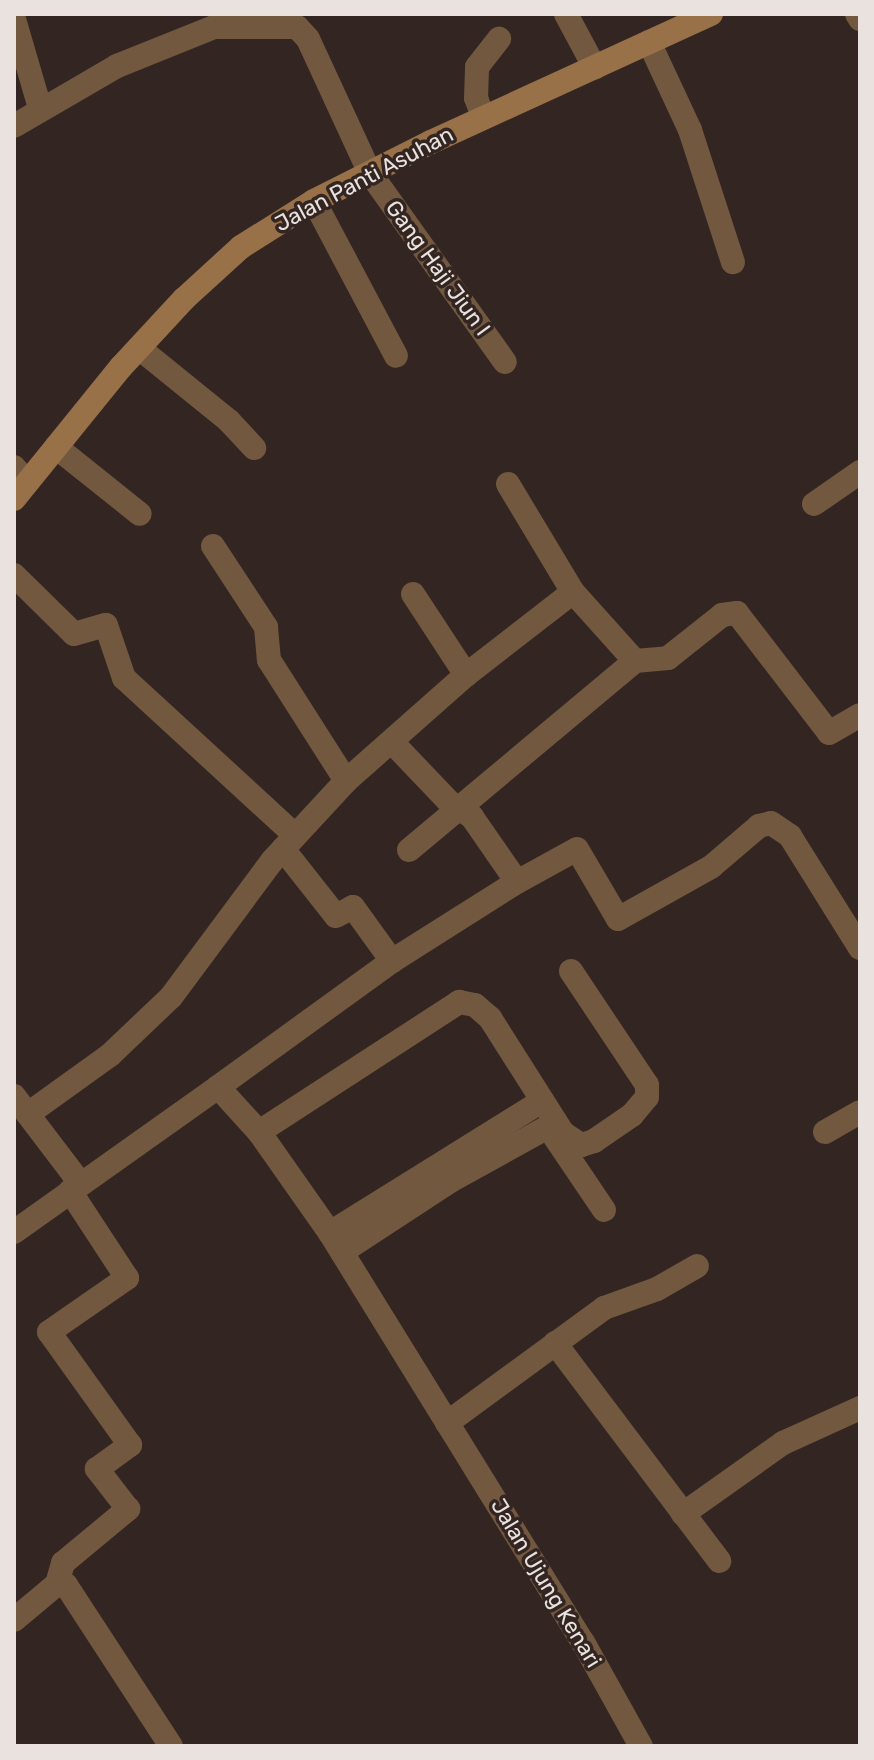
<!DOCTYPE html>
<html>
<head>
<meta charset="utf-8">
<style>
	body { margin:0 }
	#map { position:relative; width:874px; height:1760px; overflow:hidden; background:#332622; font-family:Rubik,sans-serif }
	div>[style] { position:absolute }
	.street>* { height:24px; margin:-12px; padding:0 12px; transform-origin:12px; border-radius:12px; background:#71583f }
	.secondary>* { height:24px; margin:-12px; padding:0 12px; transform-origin:12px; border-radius:12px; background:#997149 }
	span { translate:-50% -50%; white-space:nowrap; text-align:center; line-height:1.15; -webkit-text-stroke:7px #332622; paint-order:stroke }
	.street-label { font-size:22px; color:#eae2df }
	.frame { position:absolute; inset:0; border:16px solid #eae2df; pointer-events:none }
</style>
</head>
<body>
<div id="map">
	<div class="street">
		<div style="left:566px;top:14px;width:61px;rotate:61.8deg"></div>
		<div style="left:857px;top:14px;width:6px;rotate:59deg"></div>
		<div style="left:14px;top:19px;width:93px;rotate:73.7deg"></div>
		<div style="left:649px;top:42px;width:97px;rotate:65deg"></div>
		<div style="left:690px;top:130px;width:139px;rotate:72deg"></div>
		<div style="left:483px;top:117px;width:20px;rotate:-110deg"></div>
		<div style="left:476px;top:98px;width:31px;rotate:-88deg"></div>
		<div style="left:477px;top:67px;width:36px;rotate:-52deg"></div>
		<div style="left:14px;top:126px;width:119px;rotate:-30.2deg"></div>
		<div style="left:117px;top:66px;width:105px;rotate:-21.9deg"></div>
		<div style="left:214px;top:27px;width:83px"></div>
		<div style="left:297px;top:27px;width:16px;rotate:47deg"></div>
		<div style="left:308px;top:39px;width:148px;rotate:65.2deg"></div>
		<div style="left:370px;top:173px;width:232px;rotate:54.5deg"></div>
		<div style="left:314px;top:201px;width:175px;rotate:62.1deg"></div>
		<div style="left:139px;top:348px;width:116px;rotate:39deg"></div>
		<div style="left:229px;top:421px;width:37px;rotate:47deg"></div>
		<div style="left:56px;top:447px;width:107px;rotate:38.6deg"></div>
		<div style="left:14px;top:467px;width:20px;rotate:49deg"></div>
		<div style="left:508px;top:484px;width:126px;rotate:59deg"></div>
		<div style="left:573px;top:592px;width:93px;rotate:48.1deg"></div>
		<div style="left:635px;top:661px;width:33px;rotate:-5deg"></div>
		<div style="left:668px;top:658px;width:69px;rotate:-38.5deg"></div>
		<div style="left:722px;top:615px;width:15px;rotate:-8deg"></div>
		<div style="left:737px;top:613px;width:151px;rotate:52.5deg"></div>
		<div style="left:829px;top:733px;width:36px;rotate:-30deg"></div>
		<div style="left:814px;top:504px;width:56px;rotate:-34.8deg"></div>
		<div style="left:213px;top:546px;width:97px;rotate:56.8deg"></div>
		<div style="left:266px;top:627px;width:33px;rotate:85deg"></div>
		<div style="left:269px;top:660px;width:143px;rotate:57.5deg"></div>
		<div style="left:14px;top:575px;width:84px;rotate:44.5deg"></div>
		<div style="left:74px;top:634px;width:33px;rotate:-16deg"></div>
		<div style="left:106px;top:625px;width:56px;rotate:71.2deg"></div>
		<div style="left:124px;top:678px;width:232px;rotate:42.6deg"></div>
		<div style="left:413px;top:594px;width:97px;rotate:56.8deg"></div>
		<div style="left:392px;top:742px;width:84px;rotate:46.4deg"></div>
		<div style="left:450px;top:803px;width:26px;rotate:32deg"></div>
		<div style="left:472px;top:817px;width:79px;rotate:55.3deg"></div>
		<div style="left:517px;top:882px;width:68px;rotate:-28.8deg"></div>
		<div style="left:577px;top:849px;width:81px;rotate:59.6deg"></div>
		<div style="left:618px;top:919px;width:107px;rotate:-29.2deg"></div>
		<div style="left:711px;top:867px;width:63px;rotate:-40.5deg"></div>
		<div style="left:759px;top:826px;width:12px;rotate:-14deg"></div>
		<div style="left:771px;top:823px;width:23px;rotate:34deg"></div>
		<div style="left:790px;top:836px;width:132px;rotate:58deg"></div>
		<div style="left:283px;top:849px;width:85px;rotate:51.7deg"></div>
		<div style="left:336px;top:916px;width:19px;rotate:-28deg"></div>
		<div style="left:353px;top:907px;width:67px;rotate:54.2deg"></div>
		<div style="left:409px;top:850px;width:295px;rotate:-39.9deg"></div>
		<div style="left:218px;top:1087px;width:215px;rotate:-35.9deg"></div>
		<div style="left:392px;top:961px;width:148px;rotate:-32.3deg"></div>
		<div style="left:14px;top:1096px;width:109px;rotate:52.8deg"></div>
		<div style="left:28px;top:1114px;width:101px;rotate:-35.7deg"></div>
		<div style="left:110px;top:1055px;width:84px;rotate:-43.6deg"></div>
		<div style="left:171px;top:997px;width:169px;rotate:-53.4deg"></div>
		<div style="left:272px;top:861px;width:109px;rotate:-47.2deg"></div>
		<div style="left:346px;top:781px;width:160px;rotate:-41.5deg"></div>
		<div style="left:466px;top:675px;width:135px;rotate:-37.8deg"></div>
		<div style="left:259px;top:1132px;width:239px;rotate:-33deg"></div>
		<div style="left:459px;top:1002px;width:16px;rotate:11deg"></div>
		<div style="left:475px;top:1005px;width:20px;rotate:41deg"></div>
		<div style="left:490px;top:1018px;width:136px;rotate:57.6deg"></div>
		<div style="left:563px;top:1133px;width:22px;rotate:34deg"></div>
		<div style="left:581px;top:1145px;width:14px;rotate:-17deg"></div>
		<div style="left:594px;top:1141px;width:46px;rotate:-34.4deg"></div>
		<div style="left:632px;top:1115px;width:23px;rotate:-50deg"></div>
		<div style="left:647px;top:1097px;width:12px;rotate:-90deg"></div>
		<div style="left:647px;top:1085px;width:137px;rotate:-123.7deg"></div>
		<div style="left:825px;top:1132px;width:40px;rotate:-29.7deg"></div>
		<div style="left:14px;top:1232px;width:250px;rotate:-35.4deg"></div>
		<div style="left:218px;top:1087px;width:61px;rotate:47.7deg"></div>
		<div style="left:259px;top:1132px;width:123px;rotate:54.9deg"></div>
		<div style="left:330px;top:1233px;width:481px;rotate:58.3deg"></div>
		<div style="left:583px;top:1642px;width:119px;rotate:60.9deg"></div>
		<div style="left:330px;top:1233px;width:250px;rotate:-31.9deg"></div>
		<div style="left:342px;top:1252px;width:131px;rotate:-33.2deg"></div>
		<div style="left:452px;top:1180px;width:110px;rotate:-28.9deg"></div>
		<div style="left:548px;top:1127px;width:100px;rotate:56deg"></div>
		<div style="left:555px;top:1343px;width:273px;rotate:53deg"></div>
		<div style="left:447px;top:1423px;width:195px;rotate:-36.2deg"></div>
		<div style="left:604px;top:1308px;width:56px;rotate:-19.7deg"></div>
		<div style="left:657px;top:1289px;width:46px;rotate:-29.9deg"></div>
		<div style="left:683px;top:1514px;width:123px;rotate:-35.4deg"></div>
		<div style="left:783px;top:1443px;width:85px;rotate:-24.4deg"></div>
		<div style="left:57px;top:1584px;width:9px;rotate:6deg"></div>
		<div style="left:66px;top:1585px;width:192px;rotate:56.9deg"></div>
		<div style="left:14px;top:1620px;width:56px;rotate:-39.9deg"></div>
		<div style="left:57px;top:1584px;width:22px;rotate:-74deg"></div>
		<div style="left:63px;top:1563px;width:85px;rotate:-39.7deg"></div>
		<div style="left:128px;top:1509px;width:51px;rotate:-127.8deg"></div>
		<div style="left:97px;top:1469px;width:41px;rotate:-36deg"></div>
		<div style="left:130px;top:1445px;width:139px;rotate:-125.6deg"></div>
		<div style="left:49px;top:1332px;width:95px;rotate:-34.7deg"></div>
		<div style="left:127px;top:1278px;width:104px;rotate:-123.2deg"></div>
	</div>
	<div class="secondary">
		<div style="left:14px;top:499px;width:170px;rotate:-51deg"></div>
		<div style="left:121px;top:367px;width:93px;rotate:-47.2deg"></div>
		<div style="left:184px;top:299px;width:77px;rotate:-42.4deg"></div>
		<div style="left:241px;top:247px;width:86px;rotate:-32.2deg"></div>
		<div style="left:314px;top:201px;width:131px;rotate:-26.8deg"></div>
		<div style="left:431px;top:142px;width:308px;rotate:-24.6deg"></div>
	</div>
	<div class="street-label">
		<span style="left:364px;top:179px;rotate:-28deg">Jalan Panti Asuhan</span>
		<span style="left:438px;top:268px;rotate:54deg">Gang Haji Jiun I</span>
		<span style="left:546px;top:1583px;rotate:59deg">Jalan Ujung Kenari</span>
	</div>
	<div class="frame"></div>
</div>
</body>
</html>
